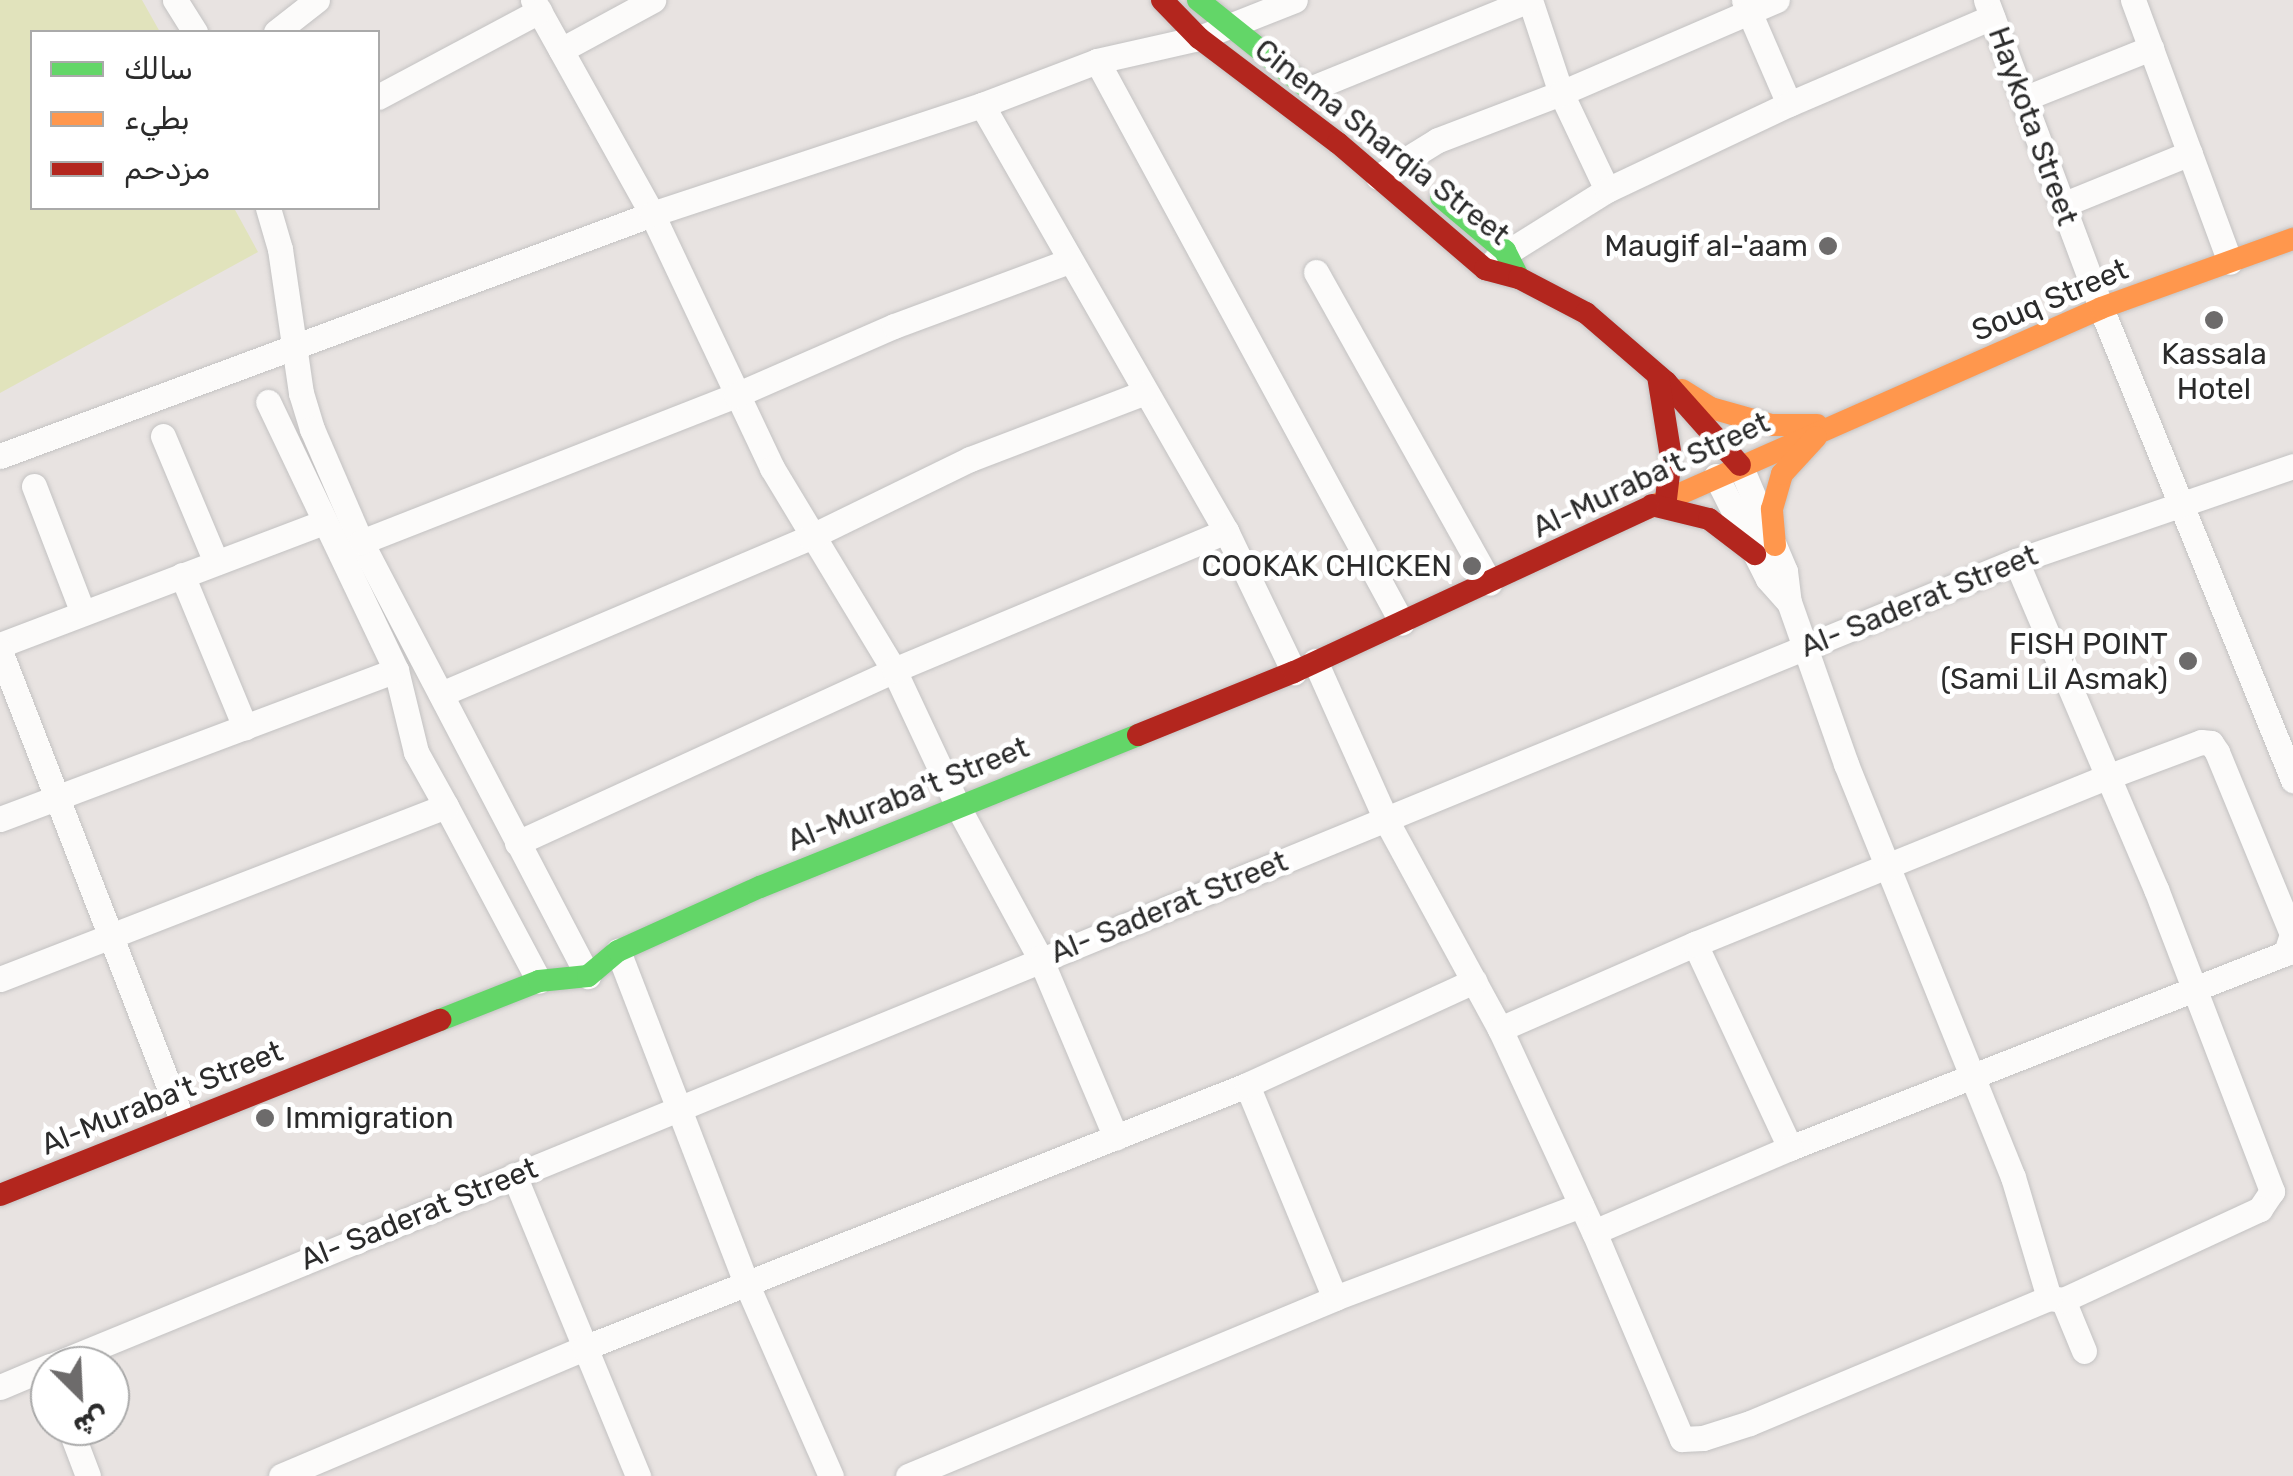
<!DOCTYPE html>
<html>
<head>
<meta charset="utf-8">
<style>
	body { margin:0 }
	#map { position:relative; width:2293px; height:1476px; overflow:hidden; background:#e8e3e1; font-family:Rubik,"Noto Naskh Arabic",sans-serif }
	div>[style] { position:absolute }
	.pitch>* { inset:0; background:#e1e3bc }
	.roads { filter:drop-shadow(0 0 2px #c3c2c2) drop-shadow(0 0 2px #c3c2c2) }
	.street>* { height:25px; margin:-12.5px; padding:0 12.5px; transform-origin:12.5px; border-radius:12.5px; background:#fcfbfa }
	.fast>* { height:22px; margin:-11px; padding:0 11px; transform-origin:11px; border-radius:11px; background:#63d668 }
	.slow>* { height:22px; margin:-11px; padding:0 11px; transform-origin:11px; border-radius:11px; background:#ff974d }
	.jam>* { height:22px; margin:-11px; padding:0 11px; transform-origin:11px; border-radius:11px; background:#b3261e }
	.dots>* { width:28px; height:28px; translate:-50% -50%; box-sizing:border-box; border:5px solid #fff; border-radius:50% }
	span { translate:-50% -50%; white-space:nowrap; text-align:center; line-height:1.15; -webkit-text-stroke:10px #fff; paint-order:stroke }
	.street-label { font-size:30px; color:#2b2b2b }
	.poi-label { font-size:30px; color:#2b2b2b }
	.right { translate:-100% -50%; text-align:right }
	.left { translate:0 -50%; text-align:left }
	.legend { position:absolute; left:30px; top:30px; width:350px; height:180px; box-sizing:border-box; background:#fff; border:2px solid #aaa; margin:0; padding:12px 18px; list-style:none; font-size:30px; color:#2b2b2b }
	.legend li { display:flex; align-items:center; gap:20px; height:50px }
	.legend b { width:50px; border:2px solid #aaa }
	.north { position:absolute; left:30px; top:1346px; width:100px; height:100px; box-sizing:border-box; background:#fff; border:2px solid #aaa; border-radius:50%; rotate:156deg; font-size:28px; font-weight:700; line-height:40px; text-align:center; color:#2b2b2b }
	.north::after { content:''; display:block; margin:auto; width:35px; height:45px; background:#6d6b6b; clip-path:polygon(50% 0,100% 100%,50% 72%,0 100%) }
</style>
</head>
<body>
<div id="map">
	<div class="pitch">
		<div style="clip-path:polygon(0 0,142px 0,160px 32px,32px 32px,32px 208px,234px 208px,258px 252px,0 393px)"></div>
	</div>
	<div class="roads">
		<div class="street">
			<div style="left:175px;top:0;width:38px;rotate:58deg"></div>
			<div style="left:533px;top:0;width:245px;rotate:60.9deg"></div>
			<div style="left:652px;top:214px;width:281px;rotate:64.7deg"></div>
			<div style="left:772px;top:468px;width:236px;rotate:58.9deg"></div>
			<div style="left:894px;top:670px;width:153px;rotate:64.9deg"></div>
			<div style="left:959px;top:809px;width:170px;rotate:61.5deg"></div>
			<div style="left:1040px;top:958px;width:195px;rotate:67.1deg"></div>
			<div style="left:1530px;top:0;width:98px;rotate:71.6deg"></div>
			<div style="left:1561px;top:93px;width:107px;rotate:64.6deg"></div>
			<div style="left:1744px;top:0;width:113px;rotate:66.6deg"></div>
			<div style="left:1986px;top:0;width:329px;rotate:69.5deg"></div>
			<div style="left:2101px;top:308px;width:510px;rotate:67.86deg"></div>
			<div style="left:2133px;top:0;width:279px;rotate:69.7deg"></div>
			<div style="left:276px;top:32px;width:52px;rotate:-38deg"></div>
			<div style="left:561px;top:50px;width:105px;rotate:-28.5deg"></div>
			<div style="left:1097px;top:61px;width:639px;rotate:61.51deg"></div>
			<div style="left:1310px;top:89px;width:236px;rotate:-22.1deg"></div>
			<div style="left:378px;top:97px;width:183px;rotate:-28.1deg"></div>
			<div style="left:2023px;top:99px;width:138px;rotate:-21.7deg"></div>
			<div style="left:982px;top:105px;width:491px;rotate:60.2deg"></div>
			<div style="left:1226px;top:531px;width:157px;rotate:64.3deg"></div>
			<div style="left:1378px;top:177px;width:70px;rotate:-31.7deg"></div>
			<div style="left:1438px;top:140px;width:132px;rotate:-20.9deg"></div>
			<div style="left:1561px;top:93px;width:235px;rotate:-23.3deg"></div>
			<div style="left:2062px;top:205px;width:138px;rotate:-22.1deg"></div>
			<div style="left:268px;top:208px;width:43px;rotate:73.7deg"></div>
			<div style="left:280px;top:249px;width:146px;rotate:81.7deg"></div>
			<div style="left:301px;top:393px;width:38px;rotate:73deg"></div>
			<div style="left:312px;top:429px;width:123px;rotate:66.6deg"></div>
			<div style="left:361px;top:542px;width:490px;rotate:62.4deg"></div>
			<div style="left:1495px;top:260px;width:132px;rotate:-32deg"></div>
			<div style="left:1607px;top:190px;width:201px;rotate:-25.3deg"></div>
			<div style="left:1789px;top:104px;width:221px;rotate:-23.2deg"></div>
			<div style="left:1316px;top:272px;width:356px;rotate:60.8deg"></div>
			<div style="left:163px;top:436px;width:137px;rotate:67.2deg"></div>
			<div style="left:0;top:456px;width:695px;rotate:-20.36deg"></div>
			<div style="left:652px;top:214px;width:348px;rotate:-18.3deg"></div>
			<div style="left:982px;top:105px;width:123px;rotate:-20.9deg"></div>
			<div style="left:1097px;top:61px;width:105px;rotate:-12.7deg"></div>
			<div style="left:1199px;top:38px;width:103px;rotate:-21.6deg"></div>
			<div style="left:1740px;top:465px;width:115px;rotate:67deg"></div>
			<div style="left:1785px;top:571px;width:31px;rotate:83deg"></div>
			<div style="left:1789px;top:602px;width:172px;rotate:70.6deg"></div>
			<div style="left:1846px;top:764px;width:445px;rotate:68deg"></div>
			<div style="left:2013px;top:1177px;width:126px;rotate:73.4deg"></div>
			<div style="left:2049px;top:1298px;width:14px;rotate:8deg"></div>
			<div style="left:2063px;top:1300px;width:55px;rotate:67.6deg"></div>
			<div style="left:1716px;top:476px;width:115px;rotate:63.2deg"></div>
			<div style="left:1768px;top:579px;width:31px;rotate:48deg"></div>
			<div style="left:34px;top:486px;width:136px;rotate:68.9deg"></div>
			<div style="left:361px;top:542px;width:403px;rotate:-21.4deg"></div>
			<div style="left:736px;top:395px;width:172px;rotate:-23.6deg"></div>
			<div style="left:894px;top:326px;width:187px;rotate:-20.4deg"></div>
			<div style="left:2016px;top:561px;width:357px;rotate:66.9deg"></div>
			<div style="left:2156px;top:889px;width:324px;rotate:69deg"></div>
			<div style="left:2272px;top:1191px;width:22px;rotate:124deg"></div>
			<div style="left:2260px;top:1209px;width:217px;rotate:155.2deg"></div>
			<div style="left:182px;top:575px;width:165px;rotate:67.5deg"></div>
			<div style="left:0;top:645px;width:344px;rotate:-20.8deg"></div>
			<div style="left:0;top:651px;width:503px;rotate:68.79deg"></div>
			<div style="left:1315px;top:661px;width:174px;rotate:65.9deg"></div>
			<div style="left:1386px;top:820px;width:238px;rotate:61.4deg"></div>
			<div style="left:1500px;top:1029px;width:224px;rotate:65.2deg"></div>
			<div style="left:1594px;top:1232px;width:225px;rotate:67deg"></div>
			<div style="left:1682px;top:1439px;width:21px;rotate:-3deg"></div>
			<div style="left:1703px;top:1438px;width:49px;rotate:-17.7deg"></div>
			<div style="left:1750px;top:1423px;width:324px;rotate:-22.7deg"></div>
			<div style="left:441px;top:694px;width:401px;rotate:-23deg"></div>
			<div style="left:810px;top:537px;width:178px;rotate:-26deg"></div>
			<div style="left:970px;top:459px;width:187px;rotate:-20.9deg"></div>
			<div style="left:446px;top:806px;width:198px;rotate:62deg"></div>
			<div style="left:0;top:819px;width:423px;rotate:-20.6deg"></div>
			<div style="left:517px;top:843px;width:415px;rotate:-24.6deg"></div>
			<div style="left:894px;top:670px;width:360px;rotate:-22.7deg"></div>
			<div style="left:1695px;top:944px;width:225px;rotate:65deg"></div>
			<div style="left:618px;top:951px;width:358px;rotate:68.9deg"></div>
			<div style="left:747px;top:1285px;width:209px;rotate:66.3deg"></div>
			<div style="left:0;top:979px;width:478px;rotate:-21.2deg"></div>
			<div style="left:446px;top:806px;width:62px;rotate:-119.1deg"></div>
			<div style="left:416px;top:752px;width:84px;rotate:-103.7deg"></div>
			<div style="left:396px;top:670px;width:297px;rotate:-115.5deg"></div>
			<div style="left:1500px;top:1029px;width:213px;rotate:-23.6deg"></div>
			<div style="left:1695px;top:944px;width:445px;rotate:-22.1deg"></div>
			<div style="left:2107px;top:777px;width:100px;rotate:-20.4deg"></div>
			<div style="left:2201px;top:742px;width:10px;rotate:6deg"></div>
			<div style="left:2211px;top:743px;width:11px;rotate:56deg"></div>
			<div style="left:2217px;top:752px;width:197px;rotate:67.6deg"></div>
			<div style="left:2292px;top:934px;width:20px;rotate:108deg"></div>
			<div style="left:2286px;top:953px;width:533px;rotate:158.54deg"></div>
			<div style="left:1790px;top:1148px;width:213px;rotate:156.8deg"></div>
			<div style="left:1247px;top:1085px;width:230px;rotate:67.6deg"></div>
			<div style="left:514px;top:1175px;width:326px;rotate:67.6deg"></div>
			<div style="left:51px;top:1366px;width:2123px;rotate:-22.28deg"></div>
			<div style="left:2016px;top:561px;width:293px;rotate:-18.9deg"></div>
			<div style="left:0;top:1387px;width:54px;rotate:-22.8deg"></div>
			<div style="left:69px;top:1426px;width:53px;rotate:69.2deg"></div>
			<div style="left:281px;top:1476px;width:329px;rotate:-22.9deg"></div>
			<div style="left:584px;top:1348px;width:713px;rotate:-21.64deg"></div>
			<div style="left:1247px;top:1085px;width:250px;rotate:-24.6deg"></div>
			<div style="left:908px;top:1476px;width:463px;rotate:-22.6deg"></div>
			<div style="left:1335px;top:1298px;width:263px;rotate:-20.7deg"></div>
		</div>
		<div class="fast">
			<div style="left:1198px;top:0;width:141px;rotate:38.7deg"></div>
			<div style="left:1441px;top:197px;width:84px;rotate:40.2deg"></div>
			<div style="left:1505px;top:251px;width:30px;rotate:63deg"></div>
			<div style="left:440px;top:1020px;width:106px;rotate:-21.5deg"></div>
			<div style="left:539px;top:981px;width:49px;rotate:-5.8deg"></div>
			<div style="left:588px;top:976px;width:39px;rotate:-40deg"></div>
			<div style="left:618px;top:951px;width:156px;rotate:-24.3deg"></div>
			<div style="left:760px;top:887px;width:407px;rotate:-21.9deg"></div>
		</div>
		<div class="slow">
			<div style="left:1682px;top:390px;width:34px;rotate:32deg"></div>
			<div style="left:1711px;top:408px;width:62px;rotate:15.8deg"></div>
			<div style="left:1771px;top:425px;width:46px"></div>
			<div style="left:1648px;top:508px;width:495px;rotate:-23.8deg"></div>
			<div style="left:2101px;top:308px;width:204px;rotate:-19.8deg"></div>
			<div style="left:1775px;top:545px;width:36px;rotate:-95deg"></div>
			<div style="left:1772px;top:509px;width:36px;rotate:-74deg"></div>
			<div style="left:1782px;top:474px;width:50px;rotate:-47.4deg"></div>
		</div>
		<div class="jam">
			<div style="left:1162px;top:0;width:53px;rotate:45.8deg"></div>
			<div style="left:1199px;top:38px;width:174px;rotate:37.1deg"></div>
			<div style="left:1338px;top:143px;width:194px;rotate:40.6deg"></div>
			<div style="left:1485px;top:269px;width:35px;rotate:15deg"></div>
			<div style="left:1519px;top:278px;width:76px;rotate:27.6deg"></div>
			<div style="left:1586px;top:313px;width:106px;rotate:40.8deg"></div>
			<div style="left:1666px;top:382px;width:111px;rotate:48.3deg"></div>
			<div style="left:1658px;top:376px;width:82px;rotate:80.9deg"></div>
			<div style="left:1671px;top:457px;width:42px;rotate:96.8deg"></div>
			<div style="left:1652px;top:505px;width:59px;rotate:13.8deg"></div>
			<div style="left:1709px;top:519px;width:58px;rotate:37.3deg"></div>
			<div style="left:1138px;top:735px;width:168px;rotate:-22deg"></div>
			<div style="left:1294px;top:672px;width:390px;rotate:-24.9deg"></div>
			<div style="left:0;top:1195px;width:474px;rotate:-21.7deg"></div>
		</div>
	</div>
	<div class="dots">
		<div style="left:1828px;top:246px;background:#6d6b6b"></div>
		<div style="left:2214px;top:320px;background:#6d6b6b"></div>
		<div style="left:1472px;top:566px;background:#6d6b6b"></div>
		<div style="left:2188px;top:661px;background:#6d6b6b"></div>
		<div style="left:265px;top:1118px;background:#6d6b6b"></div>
	</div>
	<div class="street-label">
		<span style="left:2033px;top:126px;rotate:70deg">Haykota Street</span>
		<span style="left:1382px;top:142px;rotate:38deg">Cinema Sharqia Street</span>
		<span style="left:2050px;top:300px;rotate:-23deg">Souq Street</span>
		<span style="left:1651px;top:475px;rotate:-25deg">Al-Muraba't Street</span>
		<span style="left:1919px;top:601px;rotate:-22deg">Al- Saderat Street</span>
		<span style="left:908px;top:794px;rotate:-22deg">Al-Muraba't Street</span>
		<span style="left:1169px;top:907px;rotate:-22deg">Al- Saderat Street</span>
		<span style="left:162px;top:1098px;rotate:-22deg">Al-Muraba't Street</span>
		<span style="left:419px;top:1214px;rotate:-22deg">Al- Saderat Street</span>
	</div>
	<div class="poi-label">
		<span class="right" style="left:1808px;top:246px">Maugif al-'aam</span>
		<span style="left:2214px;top:371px">Kassala<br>Hotel</span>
		<span class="right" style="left:1452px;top:566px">COOKAK CHICKEN</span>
		<span class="right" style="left:2168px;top:661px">FISH POINT<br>(Sami Lil Asmak)</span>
		<span class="left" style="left:285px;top:1118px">Immigration</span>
	</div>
	<ul class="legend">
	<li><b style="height:12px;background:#63d668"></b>سالك</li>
	<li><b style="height:12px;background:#ff974d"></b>بطيء</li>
	<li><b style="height:12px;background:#b3261e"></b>مزدحم</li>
	</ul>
	<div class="north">ش</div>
</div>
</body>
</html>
